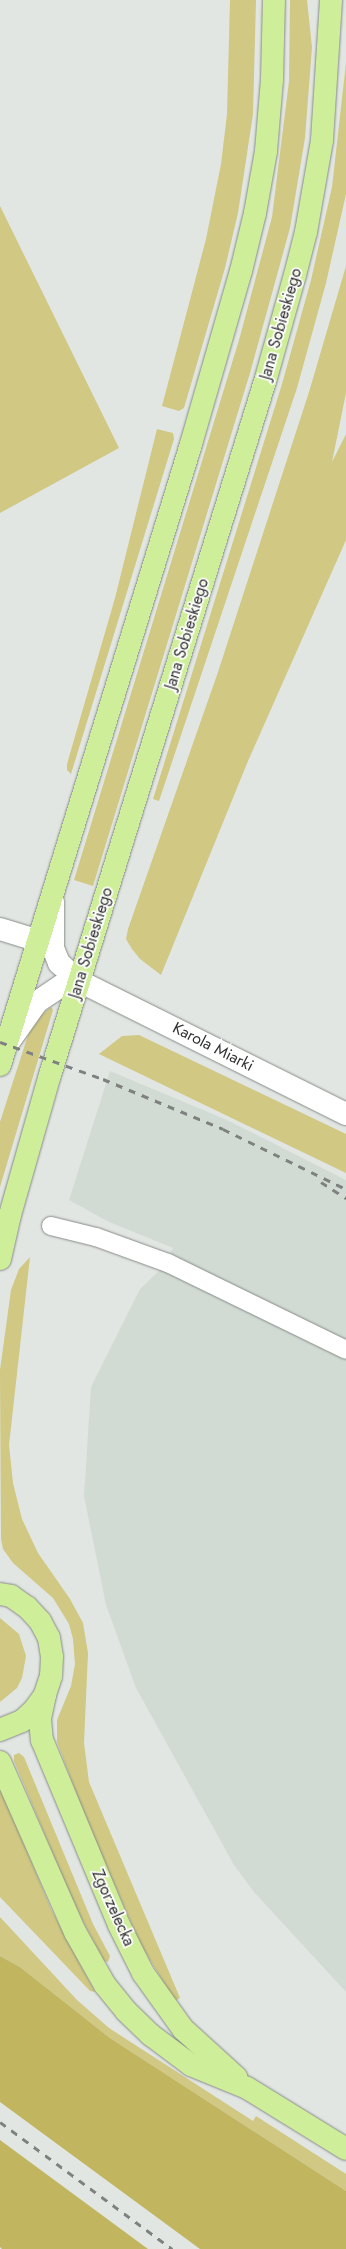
<!DOCTYPE html>
<html>
<head>
<meta charset="utf-8">
<style>
	body { margin:0 }
	#map { position:relative; width:346px; height:2249px; overflow:hidden; background:#e2e6e3; font-family:Jost,sans-serif }
	div>[style] { position:absolute }
	.built>* { inset:0; background:#d1dbd3 }
	.green>* { inset:0; background:#d0c883 }
	.forest>* { inset:0; background:#c1b65f }
	.roads { filter:drop-shadow(0 0 1px #878b88) drop-shadow(0 0 1px #878b88) }
	.service>* { height:18px; margin:-9px; padding:0 9px; transform-origin:9px; border-radius:9px; background:#fff }
	.minor>* { height:22px; margin:-11px; padding:0 11px; transform-origin:11px; border-radius:11px; background:#fff }
	.primary>* { height:22px; margin:-11px; padding:0 11px; transform-origin:11px; border-radius:11px; background:#cfee9a }
	.rail>* { height:3px; margin-top:-1.5px; transform-origin:0; background:repeating-linear-gradient(90deg,#7e817f 0 7px,transparent 0 14px) }
	span { translate:-50% -50%; white-space:nowrap; text-align:center; line-height:1.15; -webkit-text-stroke:3.5px #fff; paint-order:stroke }
	.street-label { font-size:16px; color:#2f302f }
</style>
</head>
<body>
<div id="map">
	<div class="built">
		<div style="clip-path:polygon(110px 1071px,227px 1120px,346px 1180px,346px 1992px,254px 1892px,234px 1865px,136px 1688px,106px 1605px,84px 1496px,91px 1387px,140px 1289px,160px 1270px,173px 1248px,107px 1221px,69px 1200px)"></div>
	</div>
	<div class="green">
		<div style="clip-path:polygon(230px 0,256px 0,253px 114px,238px 213px,225px 268px,184px 408px,179px 411px,162px 406px,206px 239px,221px 164px,227px 114px)"></div>
		<div style="clip-path:polygon(290px 0,307px 0,312px 47px,305px 138px,290px 228px,250px 373px,93px 886px,74px 880px,239px 340px,272px 217px,289px 81px)"></div>
		<div style="clip-path:polygon(346px 63px,346px 194px,326px 283px,297px 388px,159px 801px,153px 799px,282px 384px,311px 280px,332px 187px)"></div>
		<div style="clip-path:polygon(0 206px,119px 448px,0 513px)"></div>
		<div style="clip-path:polygon(346px 266px,346px 393px,332px 462px,346px 434px,346px 540px,248px 761px,161px 975px,140px 959px,132px 949px,126px 939px,128px 929px,218px 672px,309px 392px)"></div>
		<div style="clip-path:polygon(157px 429px,173px 433px,174px 439px,71px 774px,67px 770px,67px 764px,115px 598px)"></div>
		<div style="clip-path:polygon(51px 1007px,53px 1010px,0 1187px,0 1122px,29px 1032px,40px 1016px)"></div>
		<div style="clip-path:polygon(139px 1035px,346px 1134px,346px 1173px,99px 1054px,122px 1036px)"></div>
		<div style="clip-path:polygon(30px 1257px,9px 1445px,13px 1483px,22px 1519px,38px 1553px,70px 1599px,83px 1623px,88px 1653px,84px 1743px,89px 1782px,180px 1998px,175px 2001px,141px 1945px,86px 1819px,57px 1742px,57px 1720px,71px 1686px,75px 1664px,73px 1639px,69px 1624px,53px 1598px,13px 1563px,3px 1549px,1px 1539px,0 1370px,11px 1290px,19px 1269px)"></div>
		<div style="clip-path:polygon(0 1618px,19px 1634px,26px 1656px,22px 1678px,17px 1688px,0 1702px)"></div>
		<div style="clip-path:polygon(19px 1753px,24px 1757px,93px 1924px,110px 1956px,108px 1962px,104px 1961px,74px 1904px,14px 1761px,14px 1755px)"></div>
		<div style="clip-path:polygon(0 1786px,51px 1909px,95px 1992px,90px 1991px,0 1897px)"></div>
		<div style="clip-path:polygon(0 1917px,77px 2000px,109px 2028px,253px 2121px,256px 2116px,346px 2174px,346px 2191px,110px 2038px,20px 1967px,0 1956px)"></div>
	</div>
	<div class="forest">
		<div style="clip-path:polygon(0 1956px,20px 1967px,110px 2038px,346px 2191px,346px 2249px,200px 2249px,0 2102px)"></div>
		<div style="clip-path:polygon(0 2140px,148px 2249px,2px 2249px,0 2247px)"></div>
	</div>
	<div class="roads">
		<div class="service">
			<div style="left:51px;top:1226px;width:46px;rotate:13.7deg"></div>
			<div style="left:96px;top:1237px;width:77px;rotate:19.9deg"></div>
			<div style="left:168px;top:1263px;width:198px;rotate:26deg"></div>
		</div>
		<div class="minor">
			<div style="left:53px;top:902px;width:46px;rotate:90deg"></div>
			<div style="left:53px;top:948px;width:16px;rotate:68deg"></div>
			<div style="left:59px;top:963px;width:27px;rotate:42deg"></div>
			<div style="left:79px;top:981px;width:298px;rotate:26.5deg"></div>
			<div style="left:0;top:929px;width:41px;rotate:17.1deg"></div>
			<div style="left:11px;top:1039px;width:45px;rotate:-54.9deg"></div>
			<div style="left:37px;top:1002px;width:29px;rotate:-34deg"></div>
			<div style="left:61px;top:986px;width:19px;rotate:-16deg"></div>
		</div>
		<div class="primary">
			<div style="left:0;top:1065px;width:650px;rotate:-72.9deg"></div>
			<div style="left:191px;top:444px;width:180px;rotate:-73.9deg"></div>
			<div style="left:241px;top:271px;width:60px;rotate:-76.4deg"></div>
			<div style="left:255px;top:213px;width:63px;rotate:-79.9deg"></div>
			<div style="left:266px;top:151px;width:71px;rotate:-85.2deg"></div>
			<div style="left:272px;top:80px;width:80px;rotate:-88.6deg"></div>
			<div style="left:0;top:1259px;width:45px;rotate:-77.2deg"></div>
			<div style="left:10px;top:1215px;width:146px;rotate:-74.1deg"></div>
			<div style="left:50px;top:1075px;width:730px;rotate:-72.78deg"></div>
			<div style="left:266px;top:378px;width:107px;rotate:-74.3deg"></div>
			<div style="left:295px;top:275px;width:44px;rotate:-75.7deg"></div>
			<div style="left:306px;top:232px;width:93px;rotate:-80.1deg"></div>
			<div style="left:322px;top:140px;width:140px;rotate:-86.3deg"></div>
			<div style="left:0;top:1594px;width:11px;rotate:10deg"></div>
			<div style="left:11px;top:1596px;width:19px;rotate:35deg"></div>
			<div style="left:27px;top:1607px;width:19px;rotate:47deg"></div>
			<div style="left:40px;top:1621px;width:19px;rotate:62deg"></div>
			<div style="left:49px;top:1638px;width:19px;rotate:81deg"></div>
			<div style="left:52px;top:1657px;width:19px;rotate:93deg"></div>
			<div style="left:51px;top:1676px;width:20px;rotate:108deg"></div>
			<div style="left:45px;top:1695px;width:17px;rotate:126deg"></div>
			<div style="left:35px;top:1709px;width:18px;rotate:137deg"></div>
			<div style="left:22px;top:1721px;width:24px;rotate:158deg"></div>
			<div style="left:45px;top:1695px;width:25px;rotate:102deg"></div>
			<div style="left:40px;top:1719px;width:21px;rotate:85deg"></div>
			<div style="left:42px;top:1740px;width:200px;rotate:67.4deg"></div>
			<div style="left:119px;top:1925px;width:54px;rotate:63.4deg"></div>
			<div style="left:143px;top:1973px;width:69px;rotate:54.5deg"></div>
			<div style="left:183px;top:2029px;width:72px;rotate:42.2deg"></div>
			<div style="left:0;top:1762px;width:186px;rotate:66.2deg"></div>
			<div style="left:75px;top:1932px;width:61px;rotate:60.5deg"></div>
			<div style="left:105px;top:1985px;width:33px;rotate:51deg"></div>
			<div style="left:126px;top:2011px;width:35px;rotate:44deg"></div>
			<div style="left:151px;top:2035px;width:50px;rotate:36.9deg"></div>
			<div style="left:191px;top:2065px;width:61px;rotate:22.3deg"></div>
			<div style="left:247px;top:2088px;width:116px;rotate:31.6deg"></div>
		</div>
	</div>
	<div class="rail">
		<div style="left:0;top:1042px;width:109px;rotate:19.8deg"></div>
		<div style="left:103px;top:1079px;width:130px;rotate:22.6deg"></div>
		<div style="left:223px;top:1129px;width:137px;rotate:26deg"></div>
		<div style="left:321px;top:1182px;width:30px;rotate:33deg"></div>
		<div style="left:0;top:2122px;width:214px;rotate:36.4deg"></div>
	</div>
	<div class="street-label">
		<span style="left:281px;top:324px;rotate:-74deg">Jana Sobieskiego</span>
		<span style="left:187px;top:634px;rotate:-73deg">Jana Sobieskiego</span>
		<span style="left:91px;top:943px;rotate:-73deg">Jana Sobieskiego</span>
		<span style="left:213px;top:1047px;rotate:27deg">Karola Miarki</span>
		<span style="left:113px;top:1908px;rotate:66deg">Zgorzelecka</span>
	</div>
</div>
</body>
</html>
